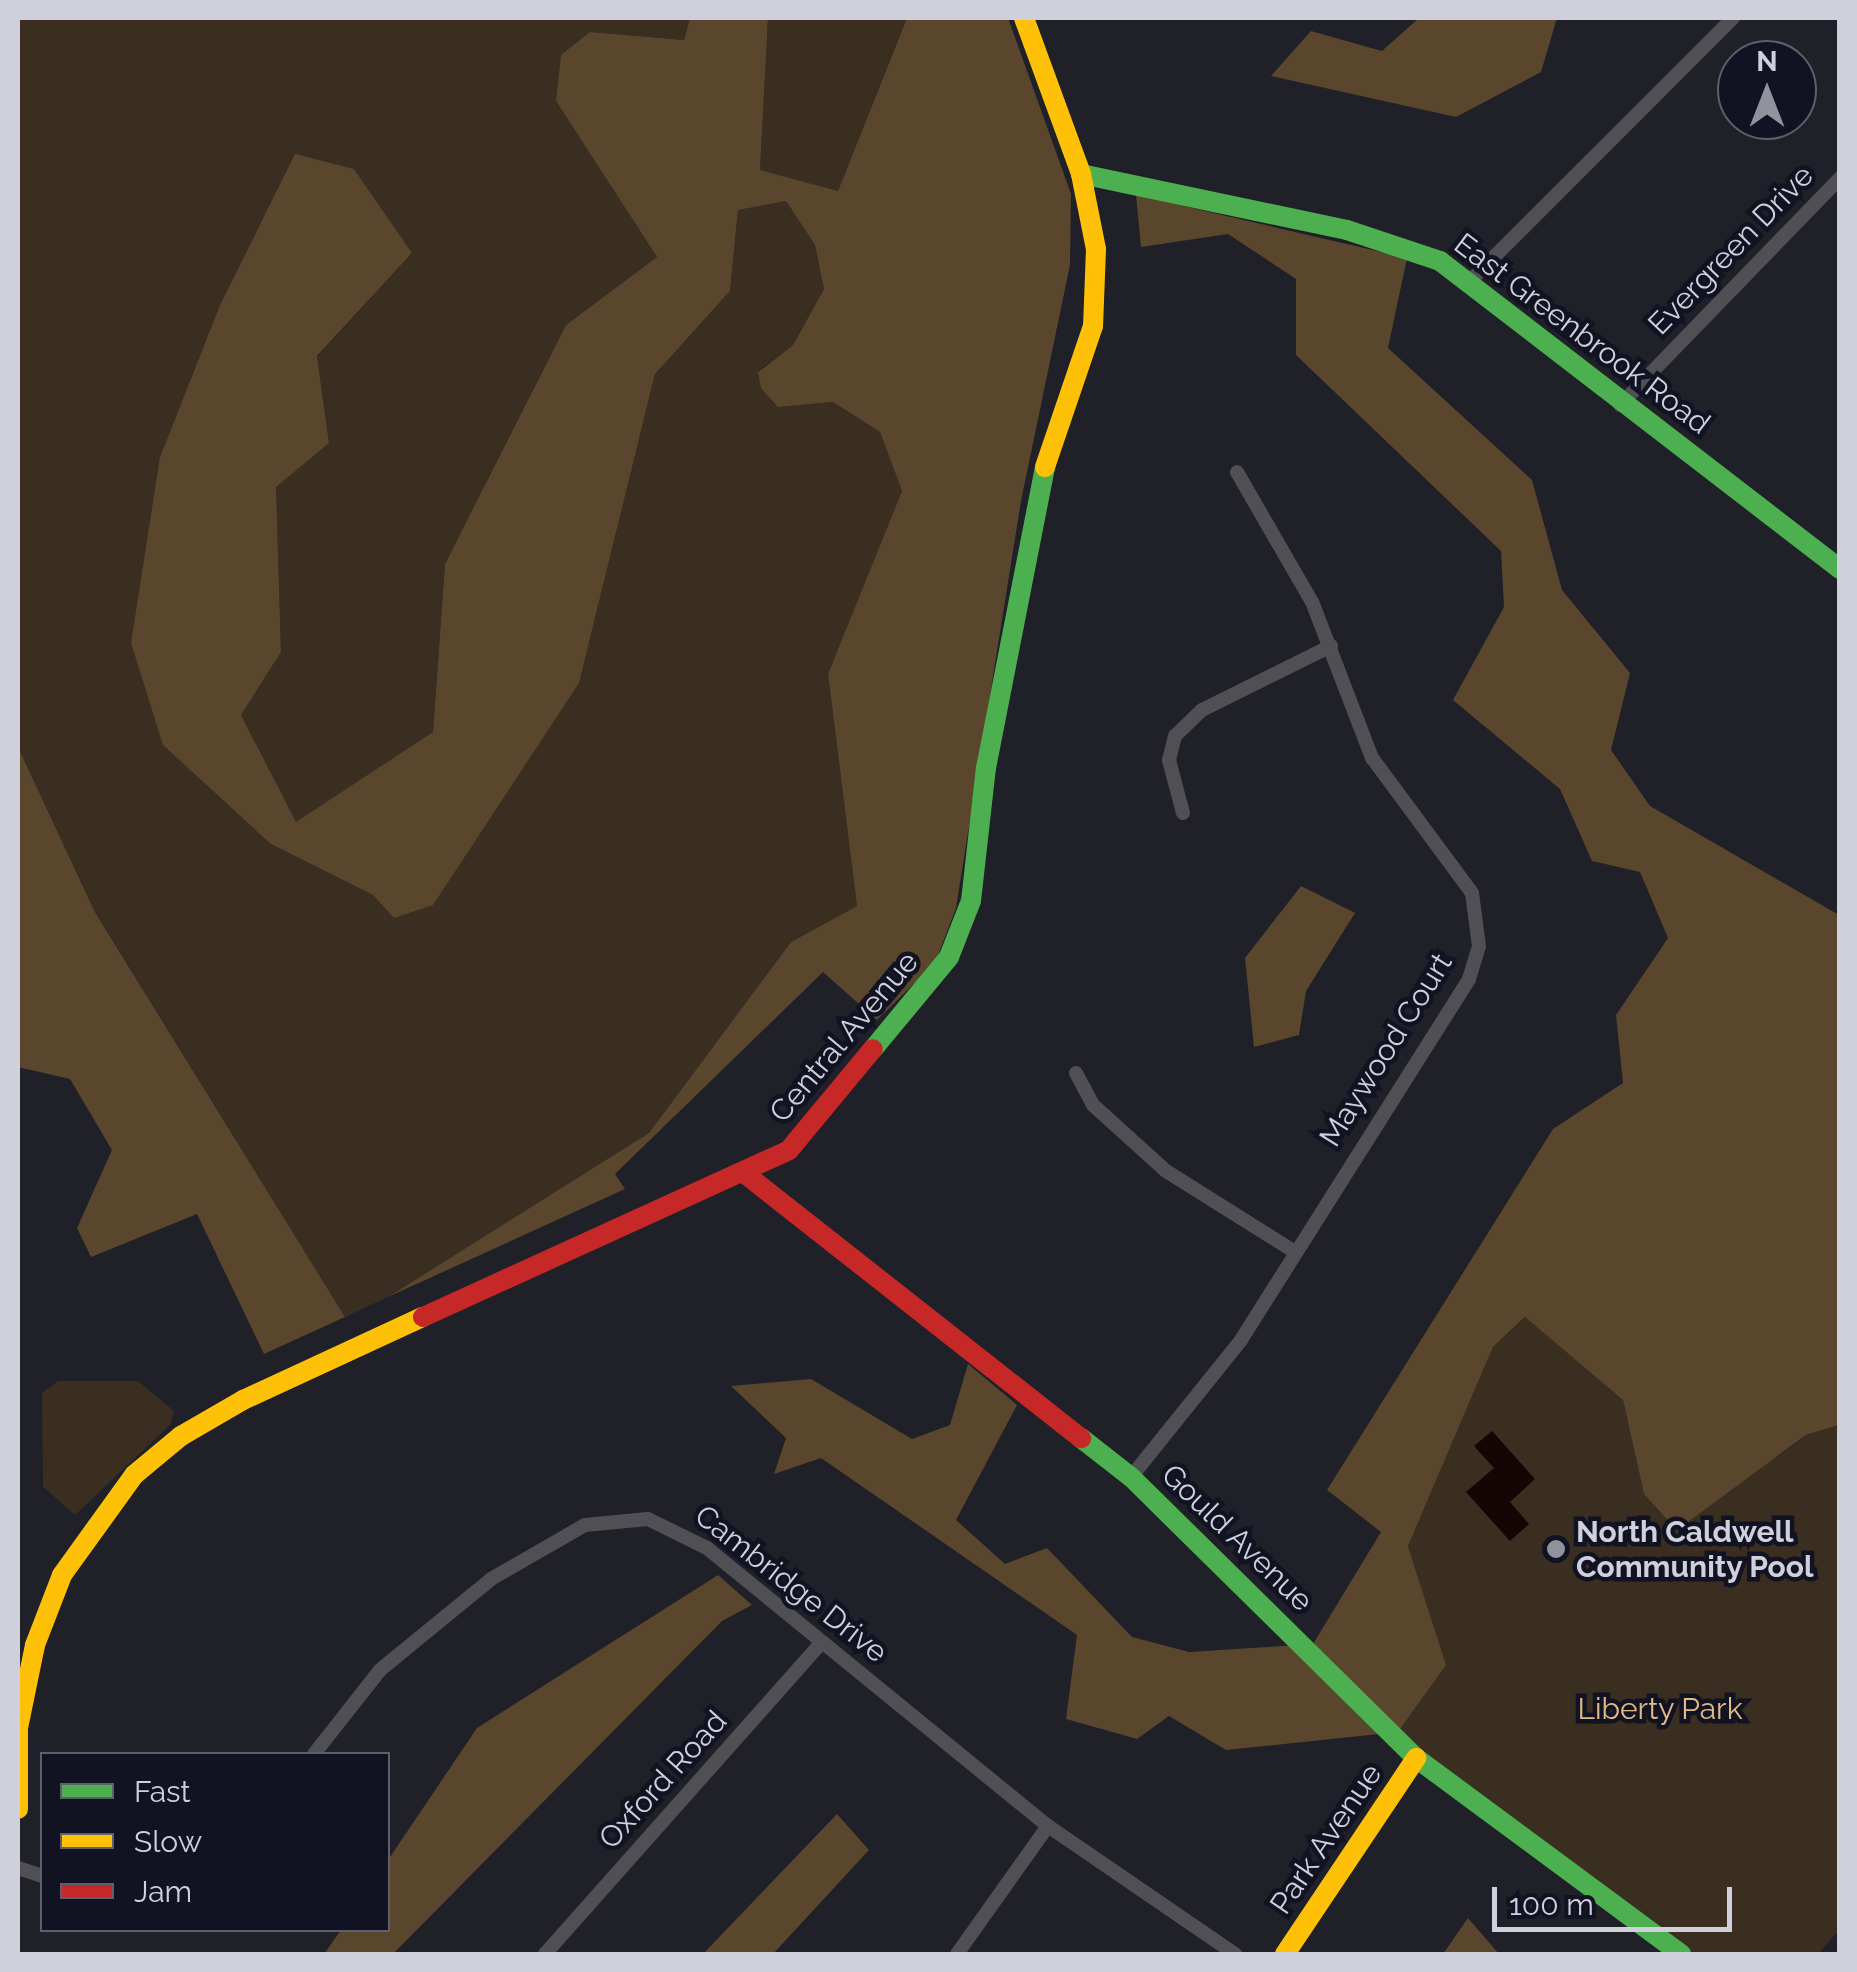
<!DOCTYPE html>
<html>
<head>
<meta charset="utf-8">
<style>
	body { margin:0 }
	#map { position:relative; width:1857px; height:1972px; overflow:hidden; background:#1f2028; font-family:Raleway,sans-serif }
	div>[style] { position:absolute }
	.green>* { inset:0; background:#392e1f }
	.forest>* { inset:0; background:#59462d }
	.water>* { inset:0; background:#130604 }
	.street>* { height:14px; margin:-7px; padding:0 7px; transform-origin:7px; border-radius:7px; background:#505054 }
	.fast>* { height:20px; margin:-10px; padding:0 10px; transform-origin:10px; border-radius:10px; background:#4caf50 }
	.slow>* { height:20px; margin:-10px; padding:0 10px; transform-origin:10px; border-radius:10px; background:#ffc107 }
	.jam>* { height:20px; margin:-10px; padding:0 10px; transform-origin:10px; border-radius:10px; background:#c62828 }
	.dots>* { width:28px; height:28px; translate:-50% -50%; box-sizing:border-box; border:5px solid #121322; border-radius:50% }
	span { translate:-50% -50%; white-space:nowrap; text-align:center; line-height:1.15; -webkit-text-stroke:9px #121322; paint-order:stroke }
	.street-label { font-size:30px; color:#cfd0db }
	.poi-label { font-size:30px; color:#cfd0db; font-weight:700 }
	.left { translate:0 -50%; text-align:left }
	.park-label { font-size:30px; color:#e2ba83 }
	.frame { position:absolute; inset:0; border:20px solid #cfd0db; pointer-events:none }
	.legend { position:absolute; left:40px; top:1752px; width:350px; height:180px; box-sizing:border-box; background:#121322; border:2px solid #5e5f6c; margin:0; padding:12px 18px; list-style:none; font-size:30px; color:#cfd0db }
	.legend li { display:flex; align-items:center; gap:20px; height:50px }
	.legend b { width:50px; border:2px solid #5e5f6c }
	.north { position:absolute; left:1717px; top:40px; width:100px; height:100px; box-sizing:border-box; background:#121322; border:2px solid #5e5f6c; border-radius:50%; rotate:0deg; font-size:28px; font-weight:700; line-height:40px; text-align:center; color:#cfd0db }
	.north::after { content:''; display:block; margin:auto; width:35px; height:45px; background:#91929c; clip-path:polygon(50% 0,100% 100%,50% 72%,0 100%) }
	.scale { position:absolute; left:1492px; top:1887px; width:240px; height:45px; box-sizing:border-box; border:5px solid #cfd0db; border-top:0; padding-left:12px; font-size:30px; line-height:35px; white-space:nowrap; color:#cfd0db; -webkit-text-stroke:8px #121322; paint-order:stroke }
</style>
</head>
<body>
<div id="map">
	<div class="green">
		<div style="clip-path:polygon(18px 18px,690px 18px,684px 40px,590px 32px,556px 101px,657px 257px,566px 325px,445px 564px,433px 732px,296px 823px,241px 715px,281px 652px,276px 486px,329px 442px,317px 357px,412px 253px,354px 169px,295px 155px,220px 305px,160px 457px,271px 844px,373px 895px,394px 918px,579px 683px,655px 374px,730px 291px,738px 210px,786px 201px,815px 245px,824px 289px,793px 345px,758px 371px,778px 407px,833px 402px,880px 432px,902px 491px,828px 675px,857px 906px,791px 942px,649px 1133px,388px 1297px,345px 1317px,95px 911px,18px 747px)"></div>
		<div style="clip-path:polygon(768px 18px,907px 18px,838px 191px,760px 170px)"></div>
		<div style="clip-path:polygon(1526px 1317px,1623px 1400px,1644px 1494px,1677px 1529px,1807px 1435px,1839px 1425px,1840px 1929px,1818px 1954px,1684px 1954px,1398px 1732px,1446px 1665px,1408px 1546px,1493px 1347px)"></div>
		<div style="clip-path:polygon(58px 1381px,138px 1381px,174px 1411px,170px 1425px,75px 1515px,43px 1487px,42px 1393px)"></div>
	</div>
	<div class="forest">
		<div style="clip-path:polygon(690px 18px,768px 18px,760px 170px,838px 191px,907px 18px,1008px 18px,1071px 194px,1070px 265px,1021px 501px,956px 908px,935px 963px,877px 1020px,823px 972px,615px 1174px,625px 1189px,388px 1297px,649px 1133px,791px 942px,857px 906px,828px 674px,902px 491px,880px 432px,833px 402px,778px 407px,761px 388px,758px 372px,793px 345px,824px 289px,815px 245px,786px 201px,738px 210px,730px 291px,655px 374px,579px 683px,433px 905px,394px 918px,373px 895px,271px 844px,163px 745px,131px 643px,160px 457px,220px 305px,295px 154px,354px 169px,412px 253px,317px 356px,329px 443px,276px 487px,281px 652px,241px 715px,296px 822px,433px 732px,445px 564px,566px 325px,657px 257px,556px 101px,561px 55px,590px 32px,684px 40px)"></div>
		<div style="clip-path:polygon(1419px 18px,1557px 18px,1541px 72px,1456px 117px,1271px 76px,1311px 31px,1382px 51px)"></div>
		<div style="clip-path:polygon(1136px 195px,1407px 258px,1388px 348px,1532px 480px,1562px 590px,1630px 673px,1611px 750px,1650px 806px,1839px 915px,1839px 1425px,1806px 1435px,1677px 1530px,1644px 1494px,1623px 1400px,1525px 1317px,1493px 1347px,1408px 1546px,1446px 1665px,1398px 1732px,1226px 1750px,1169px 1716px,1137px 1739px,1066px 1719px,1077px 1635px,821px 1458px,774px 1474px,786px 1438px,731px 1386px,811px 1379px,912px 1439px,950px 1425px,968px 1364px,1017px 1405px,956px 1520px,1005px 1564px,1047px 1548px,1132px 1637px,1189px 1652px,1313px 1644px,1381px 1532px,1327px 1490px,1553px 1129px,1623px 1083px,1616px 1015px,1668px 938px,1640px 872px,1592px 861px,1560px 789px,1453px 700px,1504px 607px,1501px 551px,1296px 355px,1296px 279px,1228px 234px,1141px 247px)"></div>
		<div style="clip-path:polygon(18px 747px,95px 912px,345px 1317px,264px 1354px,197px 1214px,91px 1257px,77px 1228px,112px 1150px,70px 1079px,18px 1067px)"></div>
		<div style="clip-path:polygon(1301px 886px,1355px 913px,1306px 991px,1299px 1035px,1254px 1047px,1245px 958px)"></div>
		<div style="clip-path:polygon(718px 1575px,752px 1605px,722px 1621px,393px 1954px,324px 1954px,341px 1930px,388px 1930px,388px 1860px,477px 1728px)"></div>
		<div style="clip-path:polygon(837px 1814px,869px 1850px,773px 1954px,703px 1954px)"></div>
		<div style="clip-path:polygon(1468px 1918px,1499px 1954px,1443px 1954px)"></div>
	</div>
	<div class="water">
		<div style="clip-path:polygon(1492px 1431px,1535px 1479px,1510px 1502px,1529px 1524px,1510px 1541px,1466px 1492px,1494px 1468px,1474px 1446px)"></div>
	</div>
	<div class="street">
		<div style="left:1468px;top:283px;width:375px;rotate:-45deg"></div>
		<div style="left:1620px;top:405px;width:316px;rotate:-45.9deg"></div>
		<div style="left:1183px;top:813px;width:55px;rotate:-104.8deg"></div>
		<div style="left:1169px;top:760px;width:25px;rotate:-76deg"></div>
		<div style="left:1175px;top:736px;width:37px;rotate:-44deg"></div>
		<div style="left:1202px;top:710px;width:144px;rotate:-26.4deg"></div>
		<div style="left:1076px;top:1073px;width:36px;rotate:62deg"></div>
		<div style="left:1093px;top:1105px;width:98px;rotate:42.1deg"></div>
		<div style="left:1166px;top:1171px;width:149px;rotate:32.1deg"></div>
		<div style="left:1131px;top:1477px;width:176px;rotate:-51.2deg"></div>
		<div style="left:1241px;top:1340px;width:427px;rotate:-57.7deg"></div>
		<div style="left:1469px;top:979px;width:34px;rotate:-73deg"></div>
		<div style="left:1479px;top:946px;width:53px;rotate:-97.5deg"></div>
		<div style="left:1472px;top:893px;width:168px;rotate:-126.5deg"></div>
		<div style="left:1372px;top:758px;width:167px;rotate:-111deg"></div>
		<div style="left:1312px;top:602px;width:150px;rotate:-120deg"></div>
		<div style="left:314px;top:1754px;width:107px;rotate:-51.8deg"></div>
		<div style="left:380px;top:1670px;width:144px;rotate:-39.3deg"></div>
		<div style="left:491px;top:1579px;width:108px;rotate:-29.9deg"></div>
		<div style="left:585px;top:1525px;width:63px;rotate:-5.4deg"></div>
		<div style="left:648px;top:1519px;width:66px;rotate:26.2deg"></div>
		<div style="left:707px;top:1548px;width:440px;rotate:39.2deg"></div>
		<div style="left:1048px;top:1826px;width:227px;rotate:34.4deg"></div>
		<div style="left:18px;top:1868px;width:25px;rotate:18deg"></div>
		<div style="left:545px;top:1954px;width:417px;rotate:-48.4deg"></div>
		<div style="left:957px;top:1954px;width:157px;rotate:-54.6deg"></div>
	</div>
	<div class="fast">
		<div style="left:1081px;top:174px;width:272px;rotate:11.9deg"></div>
		<div style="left:1347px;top:230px;width:98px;rotate:18.4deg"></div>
		<div style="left:1440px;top:261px;width:505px;rotate:37.6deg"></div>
		<div style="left:873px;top:1049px;width:119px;rotate:-50.4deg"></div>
		<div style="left:949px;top:957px;width:60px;rotate:-68.6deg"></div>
		<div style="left:971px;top:901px;width:134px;rotate:-83.6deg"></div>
		<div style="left:986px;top:768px;width:307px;rotate:-78.9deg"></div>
		<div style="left:1081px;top:1438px;width:63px;rotate:38deg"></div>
		<div style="left:1131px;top:1477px;width:400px;rotate:44.6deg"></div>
		<div style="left:1416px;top:1758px;width:330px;rotate:36.5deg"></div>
	</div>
	<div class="slow">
		<div style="left:1024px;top:18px;width:166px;rotate:69.9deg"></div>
		<div style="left:1081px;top:174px;width:76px;rotate:78.7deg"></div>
		<div style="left:1096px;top:249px;width:77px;rotate:92.2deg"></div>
		<div style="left:1093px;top:326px;width:149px;rotate:108.8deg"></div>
		<div style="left:18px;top:1809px;width:81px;rotate:-90deg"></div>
		<div style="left:18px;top:1728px;width:85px;rotate:-78.4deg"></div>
		<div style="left:35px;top:1645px;width:75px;rotate:-68.9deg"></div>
		<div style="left:62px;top:1575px;width:123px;rotate:-54.2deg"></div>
		<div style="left:134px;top:1475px;width:61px;rotate:-39.7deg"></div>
		<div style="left:181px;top:1436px;width:72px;rotate:-30.1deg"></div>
		<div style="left:243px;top:1400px;width:198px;rotate:-24.8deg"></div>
		<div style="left:1285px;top:1954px;width:236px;rotate:-56.2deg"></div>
	</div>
	<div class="jam">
		<div style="left:744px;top:1173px;width:429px;rotate:38.2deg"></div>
		<div style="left:423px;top:1317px;width:402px;rotate:-24.5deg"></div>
		<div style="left:789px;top:1150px;width:131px;rotate:-50.3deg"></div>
	</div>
	<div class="dots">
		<div style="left:1556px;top:1549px;background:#91929c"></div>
	</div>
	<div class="street-label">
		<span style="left:1731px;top:250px;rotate:-46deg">Evergreen Drive</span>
		<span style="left:1582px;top:334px;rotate:37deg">East Greenbrook Road</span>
		<span style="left:844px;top:1037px;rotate:-50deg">Central Avenue</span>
		<span style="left:1386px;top:1050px;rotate:-58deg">Maywood Court</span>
		<span style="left:1237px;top:1538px;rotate:44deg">Gould Avenue</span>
		<span style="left:791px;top:1584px;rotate:38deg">Cambridge Drive</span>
		<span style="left:663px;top:1780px;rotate:-48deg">Oxford Road</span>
		<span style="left:1326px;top:1839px;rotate:-56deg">Park Avenue</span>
	</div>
	<div class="poi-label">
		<span class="left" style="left:1576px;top:1549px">North Caldwell<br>Community Pool</span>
	</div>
	<div class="park-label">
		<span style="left:1660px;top:1709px">Liberty Park</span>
	</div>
	<div class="frame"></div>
	<ul class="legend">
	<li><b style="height:12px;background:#4caf50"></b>Fast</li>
	<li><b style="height:12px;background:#ffc107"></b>Slow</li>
	<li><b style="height:12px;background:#c62828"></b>Jam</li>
	</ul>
	<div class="north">N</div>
	<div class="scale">100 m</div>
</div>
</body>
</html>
